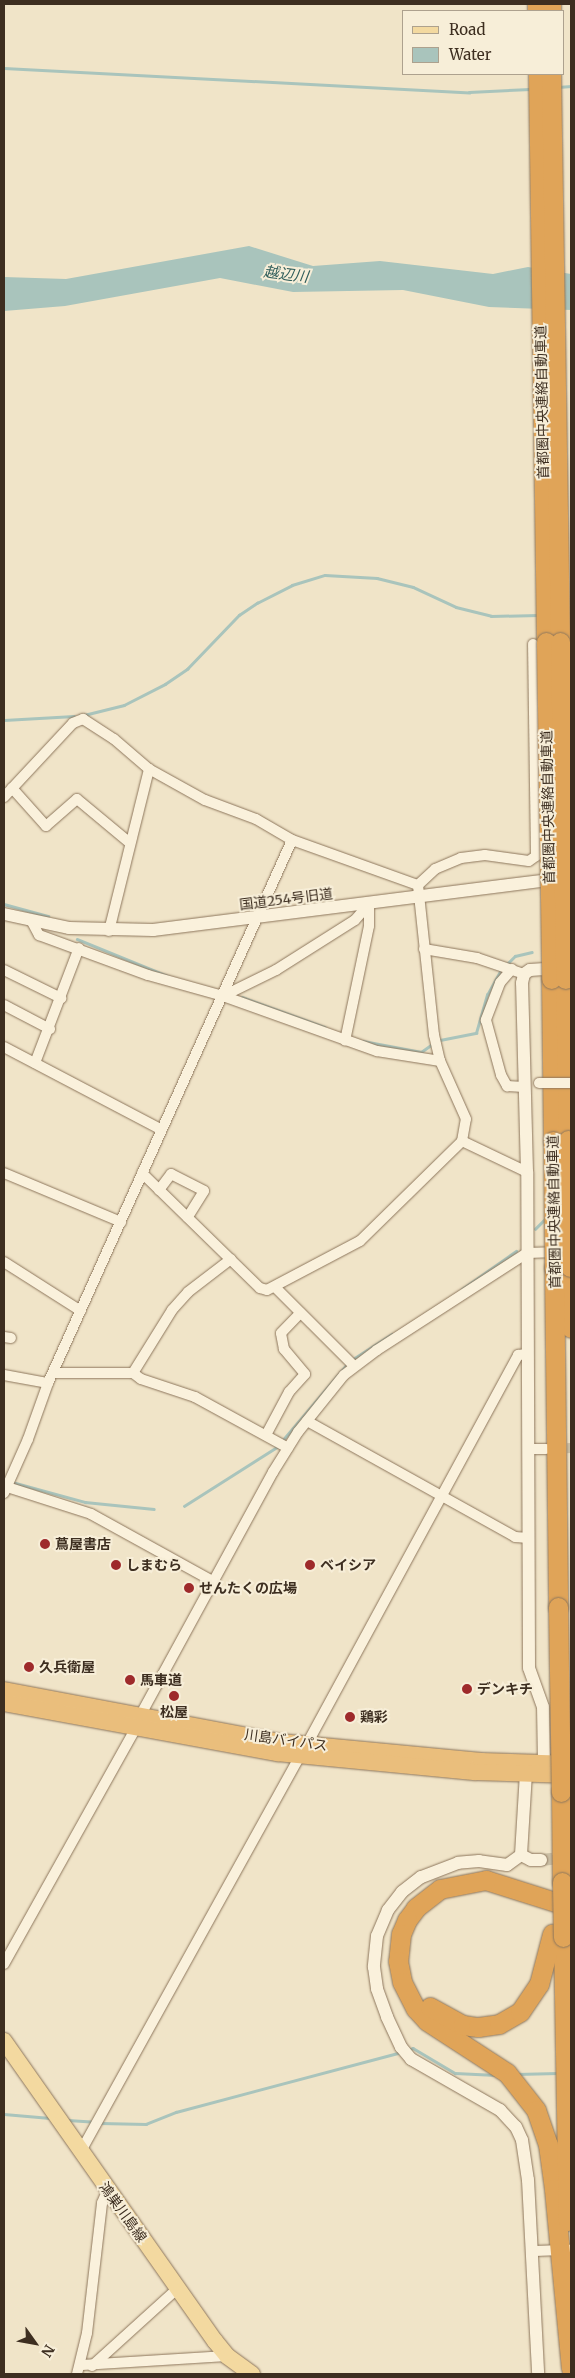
<!DOCTYPE html>
<html>
<head>
<meta charset="utf-8">
<style>
	body { margin:0 }
	#map { position:relative; width:575px; height:2378px; overflow:hidden; background:#f0e4c8; font-family:Merriweather,"Noto Sans JP",serif }
	div>[style] { position:absolute }
	.water>* { inset:0; background:#a9c4bc }
	.stream>* { height:2.5px; margin:-1.25px; padding:0 1.25px; transform-origin:1.25px; border-radius:1.25px; background:#a9c4bc }
	.minor-tunnel>* { height:10px; margin-top:-5px; transform-origin:0; background:repeating-linear-gradient(90deg,#ccc0a6 0 10px,transparent 0 15px) }
	.tertiary-tunnel>* { height:12px; margin-top:-6px; transform-origin:0; background:repeating-linear-gradient(90deg,#ccc0a6 0 12px,transparent 0 18px) }
	.roads { filter:drop-shadow(0 0 1px #8d765c) drop-shadow(0 0 1px #8d765c) }
	.minor>* { height:10px; margin:-5px; padding:0 5px; transform-origin:5px; border-radius:5px; background:#faf1dc }
	.tertiary>* { height:12px; margin:-6px; padding:0 6px; transform-origin:6px; border-radius:6px; background:#faf1dc }
	.primary>* { height:16px; margin:-8px; padding:0 8px; transform-origin:8px; border-radius:8px; background:#f3d9a0 }
	.trunk>* { height:16px; margin:-8px; padding:0 8px; transform-origin:8px; border-radius:8px; background:#eabe7c }
	.motorway>* { height:19px; margin:-9.5px; padding:0 9.5px; transform-origin:9.5px; border-radius:9.5px; background:#e0a458 }
	.bridges { filter:drop-shadow(0 0 1px #8d765c) drop-shadow(0 0 1px #8d765c) }
	.minor-bridge>* { height:10px; margin:-5px; padding:0 5px; transform-origin:5px; border-radius:5px; background:#faf1dc }
	.motorway-bridge>* { height:19px; margin:-9.5px; padding:0 9.5px; transform-origin:9.5px; border-radius:9.5px; background:#e0a458 }
	.dots>* { width:14px; height:14px; translate:-50% -50%; box-sizing:border-box; border:2px solid #f7eed8; border-radius:50% }
	span { translate:-50% -50%; white-space:nowrap; text-align:center; line-height:1.15; -webkit-text-stroke:4px #f7eed8; paint-order:stroke }
	.street-label { font-size:14px; color:#3d2e20 }
	.poi-label { font-size:14px; color:#3d2e20; font-weight:700 }
	.left { translate:0 -50%; text-align:left }
	.water-label { font-size:15px; color:#2f5d5a; font-style:italic }
	.frame { position:absolute; inset:0; border:5px solid #3d2e20; pointer-events:none }
	.legend { position:absolute; left:402px; top:10px; width:162px; height:65px; box-sizing:border-box; background:#f7eed8; border:1px solid #ada18e; margin:0; padding:6px 9px; list-style:none; font-size:15px; color:#3d2e20 }
	.legend li { display:flex; align-items:center; gap:10px; height:25px }
	.legend b { width:25px; border:1px solid #ada18e }
	.north { position:absolute; left:10px; top:2318px; width:50px; height:50px; -webkit-text-stroke:4px #f7eed8; paint-order:stroke; rotate:122deg; font-size:14px; font-weight:700; line-height:20px; text-align:center; color:#3d2e20 }
	.north::after { content:''; display:block; margin:auto; width:18px; height:22px; background:#3d2e20; clip-path:polygon(50% 0,100% 100%,50% 72%,0 100%) }
</style>
</head>
<body>
<div id="map">
	<div class="water">
		<div style="clip-path:polygon(249px 246px,313px 266px,380px 261px,493px 274px,528px 267px,571px 274px,571px 310px,489px 307px,403px 290px,293px 292px,220px 278px,65px 306px,4px 311px,4px 277px,66px 279px)"></div>
	</div>
	<div class="stream">
		<div style="left:4px;top:68px;width:466px;rotate:3deg"></div>
		<div style="left:469px;top:92px;width:61px;rotate:-2.8deg"></div>
		<div style="left:558px;top:87px;width:13px;rotate:-4deg"></div>
		<div style="left:84px;top:715px;width:41px;rotate:-14deg"></div>
		<div style="left:124px;top:705px;width:46px;rotate:-27.1deg"></div>
		<div style="left:165px;top:684px;width:27px;rotate:-34deg"></div>
		<div style="left:187px;top:669px;width:75px;rotate:-46.1deg"></div>
		<div style="left:239px;top:615px;width:22px;rotate:-34deg"></div>
		<div style="left:257px;top:603px;width:39px;rotate:-27deg"></div>
		<div style="left:292px;top:585px;width:34px;rotate:-17deg"></div>
		<div style="left:325px;top:575px;width:52px;rotate:3.3deg"></div>
		<div style="left:377px;top:578px;width:37px;rotate:14deg"></div>
		<div style="left:413px;top:587px;width:47px;rotate:24.9deg"></div>
		<div style="left:456px;top:607px;width:36px;rotate:14deg"></div>
		<div style="left:491px;top:616px;width:47px;rotate:-1.2deg"></div>
		<div style="left:4px;top:720px;width:70px;rotate:-3.3deg"></div>
		<div style="left:4px;top:904px;width:46px;rotate:15.3deg"></div>
		<div style="left:77px;top:939px;width:98px;rotate:22.1deg"></div>
		<div style="left:507px;top:964px;width:11px;rotate:-45deg"></div>
		<div style="left:515px;top:956px;width:17px;rotate:-13deg"></div>
		<div style="left:242px;top:997px;width:88px;rotate:19.9deg"></div>
		<div style="left:440px;top:1040px;width:37px;rotate:-11deg"></div>
		<div style="left:476px;top:1033px;width:40px;rotate:-74deg"></div>
		<div style="left:487px;top:995px;width:29px;rotate:-61deg"></div>
		<div style="left:363px;top:1041px;width:59px;rotate:10.7deg"></div>
		<div style="left:421px;top:1052px;width:12px;rotate:-35deg"></div>
		<div style="left:535px;top:1229px;width:17px;rotate:-45deg"></div>
		<div style="left:462px;top:1289px;width:66px;rotate:-35.1deg"></div>
		<div style="left:353px;top:1359px;width:46px;rotate:-32.7deg"></div>
		<div style="left:281px;top:1442px;width:104px;rotate:-49.7deg"></div>
		<div style="left:12px;top:1482px;width:76px;rotate:15.3deg"></div>
		<div style="left:85px;top:1502px;width:69px;rotate:5.8deg"></div>
		<div style="left:184px;top:1506px;width:110px;rotate:-32.4deg"></div>
		<div style="left:408px;top:2050px;width:5px;rotate:-22deg"></div>
		<div style="left:413px;top:2048px;width:49px;rotate:30.8deg"></div>
		<div style="left:455px;top:2073px;width:41px;rotate:2.8deg"></div>
		<div style="left:516px;top:2074px;width:42px;rotate:-1.4deg"></div>
		<div style="left:4px;top:2114px;width:46px;rotate:5deg"></div>
		<div style="left:68px;top:2120px;width:26px;rotate:4deg"></div>
		<div style="left:100px;top:2123px;width:46px;rotate:1.2deg"></div>
		<div style="left:146px;top:2124px;width:32px;rotate:-22deg"></div>
		<div style="left:176px;top:2112px;width:233px;rotate:-14.9deg"></div>
	</div>
	<div class="minor-tunnel">
		<div style="left:552px;top:1449px;width:19px;rotate:-3deg"></div>
	</div>
	<div class="tertiary-tunnel">
		<div style="left:541px;top:1860px;width:30px;rotate:-6deg"></div>
	</div>
	<div class="roads">
		<div class="minor">
			<div style="left:12px;top:788px;width:51px;rotate:48.2deg"></div>
			<div style="left:46px;top:826px;width:41px;rotate:-41.1deg"></div>
			<div style="left:77px;top:799px;width:69px;rotate:39.7deg"></div>
			<div style="left:4px;top:797px;width:101px;rotate:-47deg"></div>
			<div style="left:73px;top:723px;width:11px;rotate:-22deg"></div>
			<div style="left:83px;top:719px;width:37px;rotate:33deg"></div>
			<div style="left:114px;top:739px;width:46px;rotate:40.6deg"></div>
			<div style="left:149px;top:769px;width:64px;rotate:29deg"></div>
			<div style="left:205px;top:800px;width:54px;rotate:20.4deg"></div>
			<div style="left:256px;top:819px;width:42px;rotate:30.3deg"></div>
			<div style="left:292px;top:840px;width:134px;rotate:19.7deg"></div>
			<div style="left:32px;top:922px;width:15px;rotate:62deg"></div>
			<div style="left:39px;top:935px;width:116px;rotate:20.2deg"></div>
			<div style="left:148px;top:975px;width:78px;rotate:15.6deg"></div>
			<div style="left:223px;top:996px;width:164px;rotate:19.7deg"></div>
			<div style="left:377px;top:1051px;width:64px;rotate:9deg"></div>
			<div style="left:109px;top:931px;width:167px;rotate:-76.1deg"></div>
			<div style="left:424px;top:949px;width:54px;rotate:9.6deg"></div>
			<div style="left:477px;top:958px;width:50px;rotate:18.8deg"></div>
			<div style="left:512px;top:969px;width:18px;rotate:131deg"></div>
			<div style="left:500px;top:983px;width:40px;rotate:111deg"></div>
			<div style="left:486px;top:1020px;width:57px;rotate:74.7deg"></div>
			<div style="left:501px;top:1075px;width:13px;rotate:61deg"></div>
			<div style="left:507px;top:1086px;width:17px;rotate:3deg"></div>
			<div style="left:4px;top:970px;width:64px;rotate:26.2deg"></div>
			<div style="left:223px;top:996px;width:59px;rotate:-26.1deg"></div>
			<div style="left:276px;top:970px;width:93px;rotate:-32.3deg"></div>
			<div style="left:355px;top:920px;width:21px;rotate:-49deg"></div>
			<div style="left:369px;top:904px;width:22px;rotate:90deg"></div>
			<div style="left:369px;top:926px;width:117px;rotate:101.8deg"></div>
			<div style="left:4px;top:1005px;width:52px;rotate:27.6deg"></div>
			<div style="left:4px;top:1047px;width:178px;rotate:27.7deg"></div>
			<div style="left:35px;top:1063px;width:123px;rotate:-69.1deg"></div>
			<div style="left:462px;top:1141px;width:72px;rotate:25.5deg"></div>
			<div style="left:4px;top:1173px;width:127px;rotate:22.7deg"></div>
			<div style="left:142px;top:1173px;width:165px;rotate:44.3deg"></div>
			<div style="left:260px;top:1288px;width:7px;rotate:16deg"></div>
			<div style="left:267px;top:1290px;width:105px;rotate:-27.8deg"></div>
			<div style="left:360px;top:1241px;width:143px;rotate:-44.4deg"></div>
			<div style="left:462px;top:1141px;width:22px;rotate:-80deg"></div>
			<div style="left:466px;top:1119px;width:64px;rotate:-114.1deg"></div>
			<div style="left:440px;top:1061px;width:27px;rotate:-103deg"></div>
			<div style="left:434px;top:1035px;width:151px;rotate:-96.1deg"></div>
			<div style="left:418px;top:885px;width:23px;rotate:-43deg"></div>
			<div style="left:435px;top:869px;width:28px;rotate:-23deg"></div>
			<div style="left:461px;top:858px;width:24px;rotate:-7deg"></div>
			<div style="left:485px;top:855px;width:44px;rotate:7.8deg"></div>
			<div style="left:529px;top:861px;width:9px;rotate:-36deg"></div>
			<div style="left:536px;top:856px;width:212px;rotate:-90.8deg"></div>
			<div style="left:159px;top:1190px;width:20px;rotate:-53deg"></div>
			<div style="left:171px;top:1174px;width:37px;rotate:27deg"></div>
			<div style="left:204px;top:1191px;width:31px;rotate:122deg"></div>
			<div style="left:4px;top:1262px;width:91px;rotate:32.5deg"></div>
			<div style="left:276px;top:1288px;width:110px;rotate:45deg"></div>
			<div style="left:4px;top:1337px;width:7px;rotate:8deg"></div>
			<div style="left:53px;top:1373px;width:80px"></div>
			<div style="left:133px;top:1373px;width:10px;rotate:37deg"></div>
			<div style="left:141px;top:1379px;width:57px;rotate:18.4deg"></div>
			<div style="left:195px;top:1397px;width:106px;rotate:28.7deg"></div>
			<div style="left:133px;top:1373px;width:74px;rotate:-58.2deg"></div>
			<div style="left:172px;top:1310px;width:24px;rotate:-48deg"></div>
			<div style="left:188px;top:1292px;width:54px;rotate:-37.5deg"></div>
			<div style="left:4px;top:1375px;width:45px;rotate:10.3deg"></div>
			<div style="left:307px;top:1421px;width:238px;rotate:29.1deg"></div>
			<div style="left:515px;top:1537px;width:14px;rotate:4deg"></div>
			<div style="left:266px;top:1435px;width:49px;rotate:-61.9deg"></div>
			<div style="left:289px;top:1392px;width:24px;rotate:-48deg"></div>
			<div style="left:305px;top:1374px;width:33px;rotate:-130deg"></div>
			<div style="left:284px;top:1349px;width:16px;rotate:-101deg"></div>
			<div style="left:281px;top:1333px;width:28px;rotate:-46deg"></div>
			<div style="left:528px;top:1449px;width:18px"></div>
			<div style="left:4px;top:1486px;width:91px;rotate:17.8deg"></div>
			<div style="left:91px;top:1514px;width:141px;rotate:28.9deg"></div>
			<div style="left:4px;top:1493px;width:59px;rotate:-66deg"></div>
			<div style="left:28px;top:1439px;width:59px;rotate:-70.3deg"></div>
			<div style="left:48px;top:1383px;width:595px;rotate:-65.8deg"></div>
			<div style="left:140px;top:1716px;width:278px;rotate:-61.4deg"></div>
			<div style="left:273px;top:1472px;width:47px;rotate:-58deg"></div>
			<div style="left:298px;top:1432px;width:73px;rotate:-51.1deg"></div>
			<div style="left:344px;top:1375px;width:41px;rotate:-37.1deg"></div>
			<div style="left:377px;top:1350px;width:179px;rotate:-32.9deg"></div>
			<div style="left:527px;top:1253px;width:31px;rotate:-2deg"></div>
			<div style="left:4px;top:1964px;width:270px;rotate:-60.8deg"></div>
			<div style="left:81px;top:2151px;width:466px;rotate:-61deg"></div>
			<div style="left:307px;top:1744px;width:443px;rotate:-61.5deg"></div>
			<div style="left:518px;top:1355px;width:9px;rotate:-6deg"></div>
			<div style="left:533px;top:2251px;width:38px;rotate:-2deg"></div>
			<div style="left:82px;top:2365px;width:145px;rotate:-3.6deg"></div>
			<div style="left:92px;top:2366px;width:116px;rotate:-42.2deg"></div>
			<div style="left:77px;top:2374px;width:42px;rotate:-76.3deg"></div>
			<div style="left:87px;top:2333px;width:131px;rotate:-83.4deg"></div>
			<div style="left:102px;top:2203px;width:13px;rotate:-67deg"></div>
		</div>
		<div class="tertiary">
			<div style="left:4px;top:914px;width:66px;rotate:12.2deg"></div>
			<div style="left:69px;top:928px;width:84px;rotate:1.4deg"></div>
			<div style="left:153px;top:930px;width:406px;rotate:-7.2deg"></div>
			<div style="left:544px;top:1762px;width:55px;rotate:-91deg"></div>
			<div style="left:543px;top:1707px;width:41px;rotate:-109.7deg"></div>
			<div style="left:529px;top:1668px;width:496px;rotate:-90.2deg"></div>
			<div style="left:527px;top:1172px;width:189px;rotate:-91.5deg"></div>
			<div style="left:522px;top:983px;width:9px;rotate:-77deg"></div>
			<div style="left:524px;top:974px;width:7px;rotate:-34deg"></div>
			<div style="left:530px;top:970px;width:29px;rotate:-4deg"></div>
			<div style="left:526px;top:1773px;width:82px;rotate:93.5deg"></div>
			<div style="left:521px;top:1855px;width:17px;rotate:144deg"></div>
			<div style="left:507px;top:1865px;width:28px;rotate:-172deg"></div>
			<div style="left:479px;top:1861px;width:21px;rotate:175deg"></div>
			<div style="left:458px;top:1863px;width:40px;rotate:159deg"></div>
			<div style="left:421px;top:1877px;width:24px;rotate:142deg"></div>
			<div style="left:402px;top:1892px;width:23px;rotate:128deg"></div>
			<div style="left:388px;top:1910px;width:28px;rotate:113deg"></div>
			<div style="left:377px;top:1936px;width:31px;rotate:96deg"></div>
			<div style="left:374px;top:1967px;width:22px;rotate:82deg"></div>
			<div style="left:377px;top:1989px;width:30px;rotate:70deg"></div>
			<div style="left:387px;top:2017px;width:33px;rotate:65deg"></div>
			<div style="left:401px;top:2047px;width:16px;rotate:50deg"></div>
			<div style="left:411px;top:2059px;width:103px;rotate:29.8deg"></div>
			<div style="left:500px;top:2110px;width:23px;rotate:47deg"></div>
			<div style="left:516px;top:2127px;width:14px;rotate:65deg"></div>
			<div style="left:522px;top:2140px;width:40px;rotate:81.5deg"></div>
			<div style="left:528px;top:2180px;width:194px;rotate:87deg"></div>
			<div style="left:521px;top:1855px;width:11px;rotate:27deg"></div>
			<div style="left:531px;top:1860px;width:10px"></div>
		</div>
		<div class="primary">
			<div style="left:4px;top:2041px;width:367px;rotate:54.9deg"></div>
			<div style="left:215px;top:2341px;width:19px;rotate:51deg"></div>
			<div style="left:227px;top:2356px;width:31px;rotate:36deg"></div>
		</div>
		<div class="trunk">
			<div style="left:4px;top:1690px;width:281px;rotate:10.7deg"></div>
			<div style="left:280px;top:1742px;width:202px;rotate:5.4deg"></div>
			<div style="left:481px;top:1761px;width:90px;rotate:1.9deg"></div>
			<div style="left:4px;top:1703px;width:278px;rotate:10.4deg"></div>
			<div style="left:277px;top:1753px;width:200px;rotate:5.5deg"></div>
			<div style="left:476px;top:1772px;width:95px;rotate:1.8deg"></div>
		</div>
		<div class="motorway">
			<div style="left:537px;top:4px;width:7px;rotate:90deg"></div>
			<div style="left:551px;top:4px;width:7px;rotate:90deg"></div>
			<div style="left:538px;top:74px;width:568px;rotate:89.19deg"></div>
			<div style="left:551px;top:74px;width:568px;rotate:89.09deg"></div>
			<div style="left:551px;top:979px;width:162px;rotate:89.3deg"></div>
			<div style="left:565px;top:979px;width:161px;rotate:88.9deg"></div>
			<div style="left:570px;top:1267px;width:61px;rotate:89.1deg"></div>
			<div style="left:554px;top:1268px;width:339px;rotate:89.3deg"></div>
			<div style="left:561px;top:1792px;width:90px;rotate:89.4deg"></div>
			<div style="left:571px;top:1907px;width:89px;rotate:-162.4deg"></div>
			<div style="left:486px;top:1880px;width:47px;rotate:168.9deg"></div>
			<div style="left:440px;top:1889px;width:31px;rotate:142deg"></div>
			<div style="left:416px;top:1908px;width:15px;rotate:127deg"></div>
			<div style="left:407px;top:1920px;width:15px;rotate:113deg"></div>
			<div style="left:401px;top:1934px;width:27px;rotate:96deg"></div>
			<div style="left:398px;top:1961px;width:21px;rotate:79deg"></div>
			<div style="left:402px;top:1982px;width:30px;rotate:63deg"></div>
			<div style="left:416px;top:2009px;width:16px;rotate:47deg"></div>
			<div style="left:427px;top:2021px;width:95px;rotate:33deg"></div>
			<div style="left:507px;top:2073px;width:47px;rotate:51.9deg"></div>
			<div style="left:536px;top:2110px;width:37px;rotate:71deg"></div>
			<div style="left:548px;top:2145px;width:44px;rotate:82.2deg"></div>
			<div style="left:554px;top:2189px;width:180px;rotate:84.6deg"></div>
			<div style="left:563px;top:1937px;width:284px;rotate:89deg"></div>
			<div style="left:430px;top:2007px;width:38px;rotate:29deg"></div>
			<div style="left:463px;top:2025px;width:15px;rotate:8deg"></div>
			<div style="left:478px;top:2027px;width:21px;rotate:-8deg"></div>
			<div style="left:499px;top:2024px;width:24px;rotate:-30deg"></div>
			<div style="left:520px;top:2012px;width:34px;rotate:-56deg"></div>
			<div style="left:539px;top:1984px;width:52px;rotate:-75.4deg"></div>
		</div>
	</div>
	<div class="bridges">
		<div class="minor-bridge">
			<div style="left:539px;top:1083px;width:32px"></div>
		</div>
		<div class="motorway-bridge">
			<div style="left:546px;top:642px;width:337px;rotate:89.1deg"></div>
			<div style="left:560px;top:642px;width:337px;rotate:89.1deg"></div>
			<div style="left:568px;top:1140px;width:127px;rotate:89.1deg"></div>
			<div style="left:553px;top:1141px;width:127px;rotate:89.5deg"></div>
			<div style="left:558px;top:1607px;width:185px;rotate:89.1deg"></div>
			<div style="left:562px;top:1882px;width:55px;rotate:89deg"></div>
		</div>
	</div>
	<div class="dots">
		<div style="left:45px;top:1544px;background:#9e2a2b"></div>
		<div style="left:116px;top:1565px;background:#9e2a2b"></div>
		<div style="left:310px;top:1565px;background:#9e2a2b"></div>
		<div style="left:189px;top:1588px;background:#9e2a2b"></div>
		<div style="left:29px;top:1667px;background:#9e2a2b"></div>
		<div style="left:130px;top:1680px;background:#9e2a2b"></div>
		<div style="left:467px;top:1689px;background:#9e2a2b"></div>
		<div style="left:174px;top:1696px;background:#9e2a2b"></div>
		<div style="left:350px;top:1717px;background:#9e2a2b"></div>
	</div>
	<div class="street-label">
		<span style="left:542px;top:402px;rotate:-91deg">首都圏中央連絡自動車道</span>
		<span style="left:548px;top:807px;rotate:-91deg">首都圏中央連絡自動車道</span>
		<span style="left:286px;top:899px;rotate:-7deg">国道254号旧道</span>
		<span style="left:554px;top:1212px;rotate:-91deg">首都圏中央連絡自動車道</span>
		<span style="left:286px;top:1740px;rotate:8deg">川島バイパス</span>
		<span style="left:123px;top:2212px;rotate:54deg">鴻巣川島線</span>
	</div>
	<div class="poi-label">
		<span class="left" style="left:55px;top:1544px">蔦屋書店</span>
		<span class="left" style="left:126px;top:1565px">しまむら</span>
		<span class="left" style="left:320px;top:1565px">ベイシア</span>
		<span class="left" style="left:199px;top:1588px">せんたくの広場</span>
		<span class="left" style="left:39px;top:1667px">久兵衛屋</span>
		<span class="left" style="left:140px;top:1680px">馬車道</span>
		<span class="left" style="left:477px;top:1689px">デンキチ</span>
		<span style="left:174px;top:1712px">松屋</span>
		<span class="left" style="left:360px;top:1717px">鶏彩</span>
	</div>
	<div class="water-label">
		<span style="left:286px;top:274px;rotate:7deg">越辺川</span>
	</div>
	<div class="frame"></div>
	<ul class="legend">
	<li><b style="height:6px;background:#f3d9a0"></b>Road</li>
	<li><b style="height:14px;background:#a9c4bc"></b>Water</li>
	</ul>
	<div class="north">N</div>
</div>
</body>
</html>
